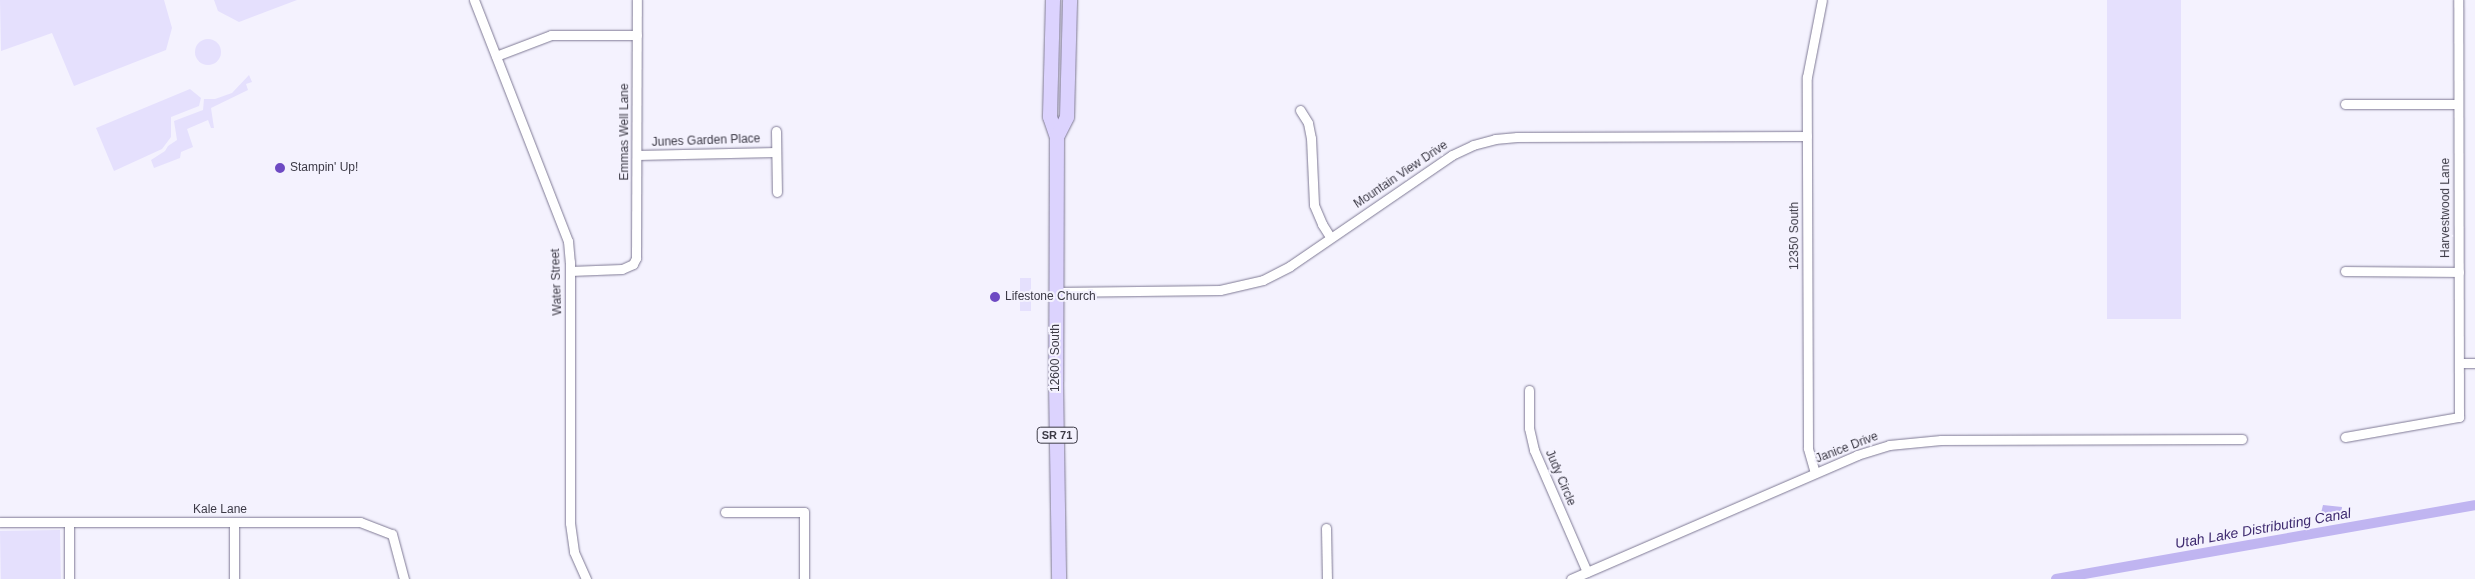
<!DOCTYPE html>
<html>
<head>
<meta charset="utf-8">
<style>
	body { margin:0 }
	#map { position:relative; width:2475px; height:579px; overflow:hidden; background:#f4f2fe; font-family:Helvetica,sans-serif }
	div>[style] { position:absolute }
	.green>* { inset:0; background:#e5e0fd; transform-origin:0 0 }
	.round { border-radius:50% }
	.water>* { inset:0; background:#c0b5f1 }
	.canal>* { height:10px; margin:-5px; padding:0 5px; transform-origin:5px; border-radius:5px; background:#c0b5f1 }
	.roads { filter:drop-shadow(0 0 1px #7e7994) drop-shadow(0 0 1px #7e7994) }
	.street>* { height:9px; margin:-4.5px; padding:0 4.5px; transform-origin:4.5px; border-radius:4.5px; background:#fff }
	.primary>* { height:14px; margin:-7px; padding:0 7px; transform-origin:7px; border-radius:7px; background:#dcd3fe }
	.dots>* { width:14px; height:14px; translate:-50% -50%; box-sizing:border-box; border:2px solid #f4f2fe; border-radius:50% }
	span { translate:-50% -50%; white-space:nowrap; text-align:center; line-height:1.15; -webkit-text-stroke:4px #f4f2fe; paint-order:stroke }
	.shield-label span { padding:1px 4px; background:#f4f2fe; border:1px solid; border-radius:4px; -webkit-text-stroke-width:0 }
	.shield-label { font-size:11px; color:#3c3a46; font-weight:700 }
	.street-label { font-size:12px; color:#3c3a46 }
	.poi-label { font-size:12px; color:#3c3a46 }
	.left { translate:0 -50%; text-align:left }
	.water-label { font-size:14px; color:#3f2b70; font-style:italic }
</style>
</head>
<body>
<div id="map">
	<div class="green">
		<div style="clip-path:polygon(0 0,164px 0,172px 28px,166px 50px,74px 86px,52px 33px,1px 51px)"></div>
		<div style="clip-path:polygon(214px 0,297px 0,239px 22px,218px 11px)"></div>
		<div style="left:2107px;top:0;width:74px;height:319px"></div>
		<div class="round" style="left:195px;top:39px;width:26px;height:26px"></div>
		<div style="clip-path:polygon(249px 75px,252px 82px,246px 84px,248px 90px,211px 108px,214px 128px,211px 128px,208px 120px,187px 129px,193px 147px,181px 152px,180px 158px,154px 168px,151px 160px,165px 151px,168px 146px,177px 140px,174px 121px,203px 110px,204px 99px,215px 99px,232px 93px)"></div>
		<div style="clip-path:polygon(190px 89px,201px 98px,199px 106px,171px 117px,171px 137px,162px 149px,114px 171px,96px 128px)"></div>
		<div style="left:1020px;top:278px;width:11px;height:33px"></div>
		<div style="left:60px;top:530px;width:49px;height:60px;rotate:89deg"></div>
	</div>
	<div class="water">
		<div style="clip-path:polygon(2323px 505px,2342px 507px,2341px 516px,2321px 513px)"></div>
	</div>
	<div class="canal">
		<div style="left:2056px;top:579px;width:425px;rotate:-10deg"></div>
	</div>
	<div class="roads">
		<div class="street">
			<div style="left:474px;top:0;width:259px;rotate:68.7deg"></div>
			<div style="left:568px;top:241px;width:21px;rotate:85deg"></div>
			<div style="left:570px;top:262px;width:261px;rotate:90deg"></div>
			<div style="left:570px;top:523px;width:29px;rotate:82deg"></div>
			<div style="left:574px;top:552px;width:30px;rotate:66deg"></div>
			<div style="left:496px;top:56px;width:59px;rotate:-20.9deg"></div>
			<div style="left:551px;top:35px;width:86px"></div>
			<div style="left:2345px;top:104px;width:113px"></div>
			<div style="left:1300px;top:110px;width:15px;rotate:58deg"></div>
			<div style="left:1308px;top:123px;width:15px;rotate:79deg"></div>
			<div style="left:1311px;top:138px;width:67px;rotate:87.4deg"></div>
			<div style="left:1314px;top:205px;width:21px;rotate:67deg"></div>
			<div style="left:1322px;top:224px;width:15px;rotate:58deg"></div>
			<div style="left:776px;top:131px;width:61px;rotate:89.1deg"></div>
			<div style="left:637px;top:155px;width:139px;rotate:-1.2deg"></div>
			<div style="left:570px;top:271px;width:52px;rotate:-2.2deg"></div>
			<div style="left:622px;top:269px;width:12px;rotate:-24deg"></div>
			<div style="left:633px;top:264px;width:7px;rotate:-63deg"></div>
			<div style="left:636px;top:258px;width:258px;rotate:-89.8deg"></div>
			<div style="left:2345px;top:271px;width:114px;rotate:0.5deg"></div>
			<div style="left:1056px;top:292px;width:164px;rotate:-0.7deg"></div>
			<div style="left:1220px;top:290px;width:44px;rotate:-13.1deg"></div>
			<div style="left:1263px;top:280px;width:30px;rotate:-27deg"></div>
			<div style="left:1290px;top:266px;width:196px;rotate:-34.4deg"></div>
			<div style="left:1452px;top:155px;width:23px;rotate:-25deg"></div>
			<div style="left:1473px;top:145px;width:23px;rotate:-15deg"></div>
			<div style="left:1495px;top:139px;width:22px;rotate:-5deg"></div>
			<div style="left:1517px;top:137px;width:290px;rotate:-0.2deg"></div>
			<div style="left:2459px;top:363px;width:16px"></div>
			<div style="left:1529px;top:390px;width:38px;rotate:90deg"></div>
			<div style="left:1529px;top:428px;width:23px;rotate:77deg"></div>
			<div style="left:1534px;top:450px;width:133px;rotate:66.5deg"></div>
			<div style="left:2345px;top:437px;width:116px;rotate:-10deg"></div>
			<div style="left:2459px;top:417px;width:417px;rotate:-90.1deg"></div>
			<div style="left:1815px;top:473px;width:26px;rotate:-106deg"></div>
			<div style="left:1808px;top:448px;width:371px;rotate:-90.2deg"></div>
			<div style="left:1807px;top:77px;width:78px;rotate:-79deg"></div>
			<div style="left:725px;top:512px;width:79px"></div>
			<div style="left:804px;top:512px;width:67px;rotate:90deg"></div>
			<div style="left:0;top:522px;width:360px"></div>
			<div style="left:360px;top:522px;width:34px;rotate:21deg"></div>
			<div style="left:392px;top:534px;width:47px;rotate:75.1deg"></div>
			<div style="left:1326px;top:528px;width:51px;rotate:88.9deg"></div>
			<div style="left:69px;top:579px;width:57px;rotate:-90deg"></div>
			<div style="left:234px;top:579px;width:57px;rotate:-90deg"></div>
			<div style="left:1571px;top:579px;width:312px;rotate:-23.4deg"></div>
			<div style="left:1857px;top:455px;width:34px;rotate:-17deg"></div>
			<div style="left:1889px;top:445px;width:52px;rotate:-5.5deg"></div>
			<div style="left:1941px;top:440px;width:301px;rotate:-0.2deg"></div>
		</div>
		<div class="primary">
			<div style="left:1053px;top:0;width:117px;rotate:91.5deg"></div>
			<div style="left:1050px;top:117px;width:21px;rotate:71deg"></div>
			<div style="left:1057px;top:137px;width:245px;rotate:90.2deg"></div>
			<div style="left:1056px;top:382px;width:197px;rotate:89.1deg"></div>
			<div style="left:1057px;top:137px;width:22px;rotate:-63deg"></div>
			<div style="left:1067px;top:117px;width:117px;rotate:-88.5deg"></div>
		</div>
	</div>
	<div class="dots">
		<div style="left:280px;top:168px;background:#6e4ac3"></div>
		<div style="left:995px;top:297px;background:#6e4ac3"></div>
	</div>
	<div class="shield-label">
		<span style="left:1057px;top:435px">SR 71</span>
	</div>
	<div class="street-label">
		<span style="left:625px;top:132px;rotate:-90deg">Emmas Well Lane</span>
		<span style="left:706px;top:141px;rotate:-2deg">Junes Garden Place</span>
		<span style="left:1401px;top:175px;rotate:-34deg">Mountain View Drive</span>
		<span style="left:2446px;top:208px;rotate:-90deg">Harvestwood Lane</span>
		<span style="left:1795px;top:236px;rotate:-90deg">12350 South</span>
		<span style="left:557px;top:282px;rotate:-92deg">Water Street</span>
		<span style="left:1056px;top:358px;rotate:-90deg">12600 South</span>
		<span style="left:1847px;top:448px;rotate:-21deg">Janice Drive</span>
		<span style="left:1560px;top:478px;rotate:67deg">Judy Circle</span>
		<span style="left:220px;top:510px">Kale Lane</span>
	</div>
	<div class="poi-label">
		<span class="left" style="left:290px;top:168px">Stampin' Up!</span>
		<span class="left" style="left:1005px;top:297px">Lifestone Church</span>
	</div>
	<div class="water-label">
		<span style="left:2263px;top:528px;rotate:-10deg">Utah Lake Distributing Canal</span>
	</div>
</div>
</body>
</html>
